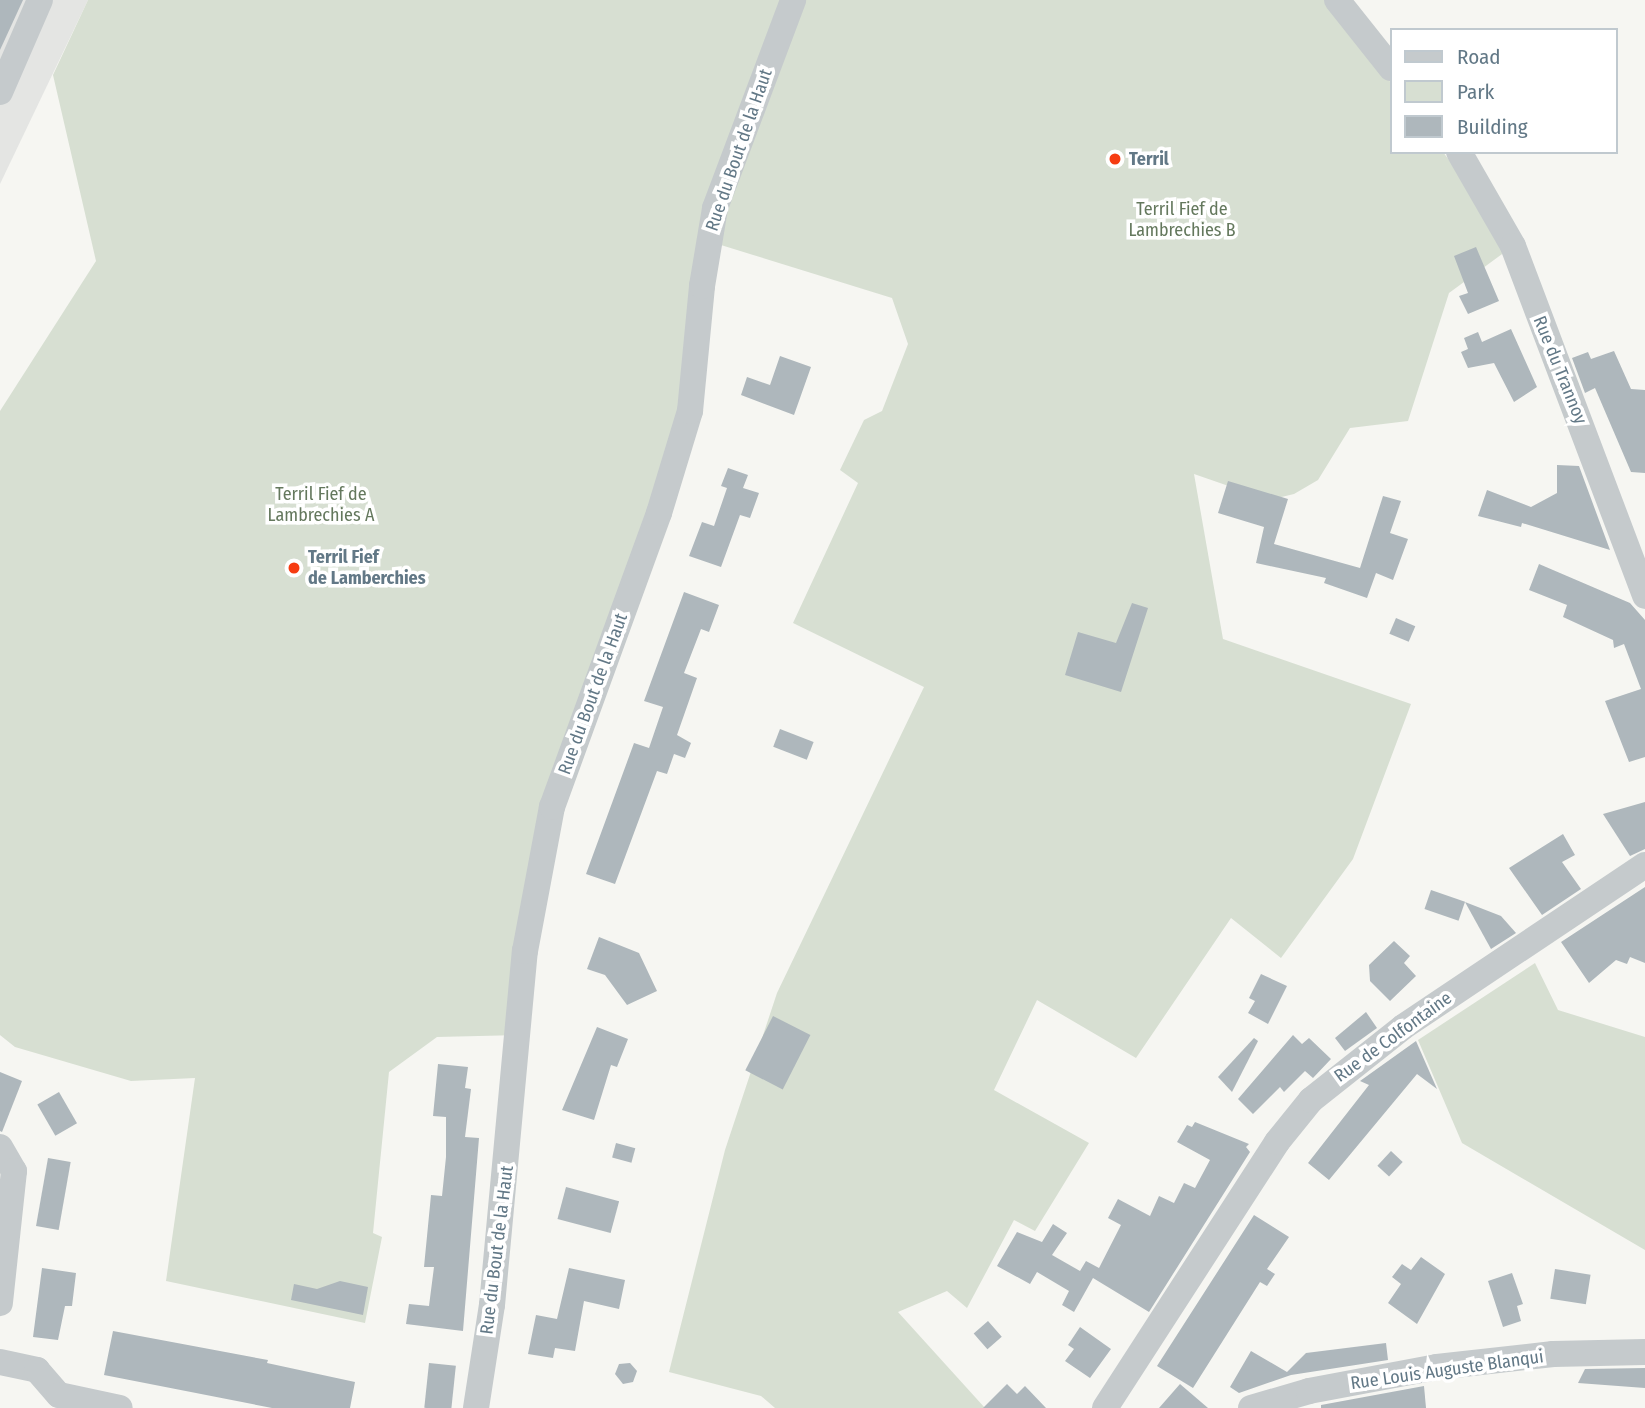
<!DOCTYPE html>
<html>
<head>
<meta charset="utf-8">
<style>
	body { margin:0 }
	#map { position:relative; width:1645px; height:1408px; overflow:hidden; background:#f6f6f2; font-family:"Fira Sans Condensed",sans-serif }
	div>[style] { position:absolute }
	.built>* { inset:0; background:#e4e5e3 }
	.green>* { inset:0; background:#d7dfd2 }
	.building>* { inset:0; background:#aeb7bc; transform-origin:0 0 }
	.minor>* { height:26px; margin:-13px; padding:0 13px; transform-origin:13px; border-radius:13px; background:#c5cacc }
	.dots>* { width:19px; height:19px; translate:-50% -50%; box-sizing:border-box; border:4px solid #fff; border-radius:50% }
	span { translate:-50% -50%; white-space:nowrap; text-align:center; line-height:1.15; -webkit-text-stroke:7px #fff; paint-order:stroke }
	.street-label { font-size:18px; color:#627886 }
	.poi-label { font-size:18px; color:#627886; font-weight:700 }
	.left { translate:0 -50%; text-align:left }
	.park-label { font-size:18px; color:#64785d }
	.legend { position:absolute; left:1390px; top:28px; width:228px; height:126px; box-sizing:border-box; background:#fff; border:2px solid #c0c9cf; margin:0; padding:9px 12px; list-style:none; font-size:21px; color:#627886 }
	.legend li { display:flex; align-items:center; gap:14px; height:35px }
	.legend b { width:35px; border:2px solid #c0c9cf }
</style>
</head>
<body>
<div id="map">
	<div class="built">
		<div style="clip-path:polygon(0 0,88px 0,0 184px)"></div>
	</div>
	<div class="green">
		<div style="clip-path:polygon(88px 0,1330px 0,1391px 83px,1391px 152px,1443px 152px,1513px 246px,1449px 293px,1408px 421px,1350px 428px,1318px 480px,1294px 494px,1269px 500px,1194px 474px,1223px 639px,1411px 704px,1353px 859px,1281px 958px,1231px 918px,1136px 1058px,1037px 1000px,994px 1090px,1089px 1143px,1035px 1231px,1014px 1220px,967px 1308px,947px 1291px,898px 1312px,985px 1408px,775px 1408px,761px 1396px,669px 1372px,725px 1150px,777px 993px,924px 687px,793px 623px,858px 483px,840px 470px,864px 420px,882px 411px,908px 344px,892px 298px,708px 241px,690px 411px,552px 807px,518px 1035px,437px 1037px,389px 1072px,373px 1233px,382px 1237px,365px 1323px,166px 1281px,195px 1078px,131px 1081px,15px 1047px,0 1035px,0 411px,96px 261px,53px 75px)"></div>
		<div style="clip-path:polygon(1535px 963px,1558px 1010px,1645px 1037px,1645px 1250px,1462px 1143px,1418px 1040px)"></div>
	</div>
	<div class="building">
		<div style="clip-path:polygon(0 0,23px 0,0 50px)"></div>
		<div style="clip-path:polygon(1476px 247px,1499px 301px,1468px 314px,1459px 296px,1468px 293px,1454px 256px)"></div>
		<div style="clip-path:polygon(1511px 329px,1537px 387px,1514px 402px,1494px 363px,1468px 368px,1461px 352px,1468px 349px,1464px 338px,1478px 332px,1482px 342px)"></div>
		<div style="clip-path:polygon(1614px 351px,1631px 389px,1645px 390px,1645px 473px,1631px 472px,1595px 388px,1585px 393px,1572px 358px,1588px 352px,1591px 359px)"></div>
		<div style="clip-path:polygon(780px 356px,811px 367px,794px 415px,741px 395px,747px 377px,770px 385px)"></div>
		<div style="clip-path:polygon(1557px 465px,1579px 466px,1610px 550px,1522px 523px,1521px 527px,1478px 516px,1487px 490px,1531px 507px,1557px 493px)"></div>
		<div style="clip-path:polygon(728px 468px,748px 475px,743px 488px,759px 493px,750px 518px,740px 515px,721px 567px,689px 556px,702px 522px,714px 526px,727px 488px,721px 486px)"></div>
		<div style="clip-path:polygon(1228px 481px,1288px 499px,1274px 544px,1360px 568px,1383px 496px,1401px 501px,1390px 533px,1408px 539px,1393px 580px,1376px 573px,1367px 598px,1324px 583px,1326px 578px,1256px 563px,1264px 527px,1218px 513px)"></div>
		<div style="clip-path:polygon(1539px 564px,1630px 603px,1645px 620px,1645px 757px,1629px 762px,1605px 701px,1641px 689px,1624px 644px,1614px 648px,1613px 640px,1563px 617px,1567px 605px,1529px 590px)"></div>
		<div style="clip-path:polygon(684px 592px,719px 605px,709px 632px,701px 629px,684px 673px,697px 678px,677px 735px,691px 743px,685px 758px,674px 754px,667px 774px,657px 771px,615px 884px,586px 874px,634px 743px,649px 748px,663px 707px,644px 701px)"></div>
		<div style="clip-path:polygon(1132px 603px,1148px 608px,1121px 692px,1065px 675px,1078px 632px,1116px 643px)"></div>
		<div style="left:1396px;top:618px;width:21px;height:17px;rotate:23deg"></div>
		<div style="left:780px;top:729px;width:36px;height:19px;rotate:21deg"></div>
		<div style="clip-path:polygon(1645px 802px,1645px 849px,1630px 856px,1603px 814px)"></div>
		<div style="clip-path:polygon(1563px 834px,1575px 855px,1562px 862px,1581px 889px,1542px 915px,1509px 868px)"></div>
		<div style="clip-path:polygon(1645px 887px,1645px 963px,1630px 957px,1627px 964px,1616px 960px,1589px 983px,1561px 942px)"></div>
		<div style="left:1431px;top:890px;width:36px;height:20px;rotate:19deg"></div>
		<div style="clip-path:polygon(1465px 902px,1501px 916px,1516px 933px,1491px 949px)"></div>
		<div style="clip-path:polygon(599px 937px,639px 953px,657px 991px,627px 1005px,605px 975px,587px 969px)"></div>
		<div style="clip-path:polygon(1394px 941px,1410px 956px,1404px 963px,1416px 976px,1390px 1001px,1370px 981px,1369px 965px)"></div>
		<div style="clip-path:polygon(1261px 974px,1287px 986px,1268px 1024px,1248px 1013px,1255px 1001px,1249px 998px)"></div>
		<div style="clip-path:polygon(1366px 1012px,1377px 1028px,1345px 1051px,1335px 1038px)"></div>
		<div style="left:773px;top:1016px;width:42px;height:61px;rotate:27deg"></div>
		<div style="clip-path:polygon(597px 1027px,628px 1039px,617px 1067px,611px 1065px,594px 1120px,562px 1110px)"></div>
		<div style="clip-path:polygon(1293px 1035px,1302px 1044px,1309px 1038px,1331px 1059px,1313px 1078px,1305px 1071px,1284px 1092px,1280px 1087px,1253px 1114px,1238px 1099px)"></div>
		<div style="clip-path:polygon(1254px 1038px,1258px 1041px,1232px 1092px,1218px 1077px)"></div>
		<div style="clip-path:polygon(1416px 1041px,1437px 1089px,1417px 1074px,1329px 1180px,1308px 1163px,1369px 1085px,1360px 1081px)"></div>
		<div style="clip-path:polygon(438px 1064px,468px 1067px,465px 1088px,471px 1089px,465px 1137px,479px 1138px,463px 1331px,406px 1324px,409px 1304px,429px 1306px,434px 1267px,424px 1267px,431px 1195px,442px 1196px,446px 1157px,446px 1117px,433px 1116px)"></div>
		<div style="clip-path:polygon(0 1072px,22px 1081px,2px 1132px,0 1131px)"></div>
		<div style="left:59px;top:1092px;width:36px;height:25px;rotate:60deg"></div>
		<div style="clip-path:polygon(1195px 1122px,1249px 1144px,1246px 1147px,1250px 1152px,1149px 1312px,1093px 1278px,1074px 1312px,1062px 1305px,1069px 1291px,1037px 1272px,1030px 1284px,997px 1266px,1017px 1232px,1042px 1242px,1053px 1224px,1067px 1233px,1052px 1255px,1080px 1271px,1086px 1261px,1099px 1268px,1121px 1225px,1108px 1218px,1118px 1199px,1150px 1216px,1159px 1196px,1174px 1203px,1184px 1183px,1195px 1188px,1210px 1160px,1177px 1142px,1187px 1125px,1192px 1127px)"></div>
		<div style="left:616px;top:1143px;width:20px;height:15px;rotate:15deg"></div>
		<div style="left:1391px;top:1151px;width:16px;height:20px;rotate:43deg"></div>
		<div style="left:48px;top:1158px;width:23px;height:69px;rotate:10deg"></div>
		<div style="left:566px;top:1187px;width:55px;height:33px;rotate:15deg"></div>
		<div style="clip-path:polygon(1254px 1215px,1289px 1237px,1267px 1269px,1275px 1274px,1267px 1286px,1260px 1282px,1193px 1388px,1157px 1366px)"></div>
		<div style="clip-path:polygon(1421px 1257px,1445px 1274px,1417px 1324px,1388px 1303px,1401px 1284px,1392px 1277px,1402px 1264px,1411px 1270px)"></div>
		<div style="clip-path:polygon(42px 1268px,76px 1273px,72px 1306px,65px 1306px,58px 1340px,33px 1337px)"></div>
		<div style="clip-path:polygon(569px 1268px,625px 1280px,619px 1309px,584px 1301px,575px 1351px,555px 1348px,553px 1358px,528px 1354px,536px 1315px,557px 1319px)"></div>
		<div style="left:1555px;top:1269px;width:36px;height:30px;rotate:9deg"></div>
		<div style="clip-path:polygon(1512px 1273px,1523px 1304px,1517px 1306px,1521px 1321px,1503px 1327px,1488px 1281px)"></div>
		<div style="clip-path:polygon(340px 1281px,368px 1287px,363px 1315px,291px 1300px,294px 1284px,317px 1289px)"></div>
		<div style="left:988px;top:1321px;width:21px;height:19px;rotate:49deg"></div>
		<div style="clip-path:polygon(1080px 1327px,1111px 1349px,1090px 1378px,1065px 1361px,1074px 1349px,1068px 1345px)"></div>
		<div style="clip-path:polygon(113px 1331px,268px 1360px,267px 1363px,355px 1382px,350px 1408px,272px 1408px,104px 1375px)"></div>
		<div style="clip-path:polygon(1386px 1343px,1388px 1360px,1291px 1375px,1239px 1393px,1230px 1387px,1251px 1351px,1287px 1372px,1306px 1353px)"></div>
		<div style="left:429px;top:1363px;width:27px;height:45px;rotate:6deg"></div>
		<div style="clip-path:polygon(630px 1363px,637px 1371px,633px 1382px,623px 1384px,615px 1374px,619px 1364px)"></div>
		<div style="clip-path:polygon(1645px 1368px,1645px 1388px,1578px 1383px,1585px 1369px)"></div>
		<div style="clip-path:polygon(1007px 1384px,1017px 1394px,1025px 1386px,1046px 1408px,983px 1408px)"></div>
		<div style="clip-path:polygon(1180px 1384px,1208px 1408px,1159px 1408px)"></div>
		<div style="clip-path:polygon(1424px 1386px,1426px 1408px,1321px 1408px,1321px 1405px)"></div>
	</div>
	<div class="minor">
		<div style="left:1337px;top:0;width:87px;rotate:51.5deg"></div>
		<div style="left:0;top:92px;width:100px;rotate:-66.5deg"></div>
		<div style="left:1459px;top:152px;width:108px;rotate:60.1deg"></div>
		<div style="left:1513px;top:246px;width:374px;rotate:69.3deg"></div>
		<div style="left:0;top:1147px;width:28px;rotate:60deg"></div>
		<div style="left:14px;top:1171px;width:133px;rotate:96.1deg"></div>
		<div style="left:0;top:1362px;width:38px;rotate:12deg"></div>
		<div style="left:37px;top:1370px;width:33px;rotate:49deg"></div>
		<div style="left:59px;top:1395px;width:62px;rotate:12deg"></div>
		<div style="left:476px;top:1408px;width:104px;rotate:-81.2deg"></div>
		<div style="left:492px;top:1305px;width:356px;rotate:-84.7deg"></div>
		<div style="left:525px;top:951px;width:147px;rotate:-79.4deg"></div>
		<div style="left:552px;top:807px;width:313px;rotate:-70deg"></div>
		<div style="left:659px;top:513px;width:107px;rotate:-73.1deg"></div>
		<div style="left:690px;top:411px;width:126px;rotate:-84.5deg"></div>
		<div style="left:702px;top:286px;width:79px;rotate:-80.5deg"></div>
		<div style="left:715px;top:208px;width:222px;rotate:-69.4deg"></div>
		<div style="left:1105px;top:1408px;width:317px;rotate:-57.1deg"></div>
		<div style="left:1277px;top:1142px;width:54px;rotate:-51deg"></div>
		<div style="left:1311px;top:1100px;width:117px;rotate:-38.4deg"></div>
		<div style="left:1403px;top:1027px;width:291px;rotate:-33.8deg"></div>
		<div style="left:1251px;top:1408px;width:60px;rotate:-16.3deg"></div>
		<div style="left:1309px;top:1391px;width:130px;rotate:-10.6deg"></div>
		<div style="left:1437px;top:1367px;width:117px;rotate:-6.4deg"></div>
		<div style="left:1553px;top:1354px;width:92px;rotate:-1.2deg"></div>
	</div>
	<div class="dots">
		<div style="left:1115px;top:159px;background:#f63c12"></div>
		<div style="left:294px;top:568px;background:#f63c12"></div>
	</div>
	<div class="street-label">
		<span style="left:739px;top:150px;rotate:-71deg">Rue du Bout de la Haut</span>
		<span style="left:1560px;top:370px;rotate:68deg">Rue du Trannoy</span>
		<span style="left:593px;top:694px;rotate:-70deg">Rue du Bout de la Haut</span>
		<span style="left:1393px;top:1037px;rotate:-36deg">Rue de Colfontaine</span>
		<span style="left:497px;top:1250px;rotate:-83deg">Rue du Bout de la Haut</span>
		<span style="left:1447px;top:1370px;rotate:-8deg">Rue Louis Auguste Blanqui</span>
	</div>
	<div class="poi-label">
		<span class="left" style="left:1129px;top:159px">Terril</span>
		<span class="left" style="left:308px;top:568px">Terril Fief<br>de Lamberchies</span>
	</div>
	<div class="park-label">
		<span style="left:1182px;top:220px">Terril Fief de<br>Lambrechies B</span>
		<span style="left:321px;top:505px">Terril Fief de<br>Lambrechies A</span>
	</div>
	<ul class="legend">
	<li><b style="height:9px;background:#c5cacc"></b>Road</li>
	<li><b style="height:19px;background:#d7dfd2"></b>Park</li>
	<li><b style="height:19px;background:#aeb7bc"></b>Building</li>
	</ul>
</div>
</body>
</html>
